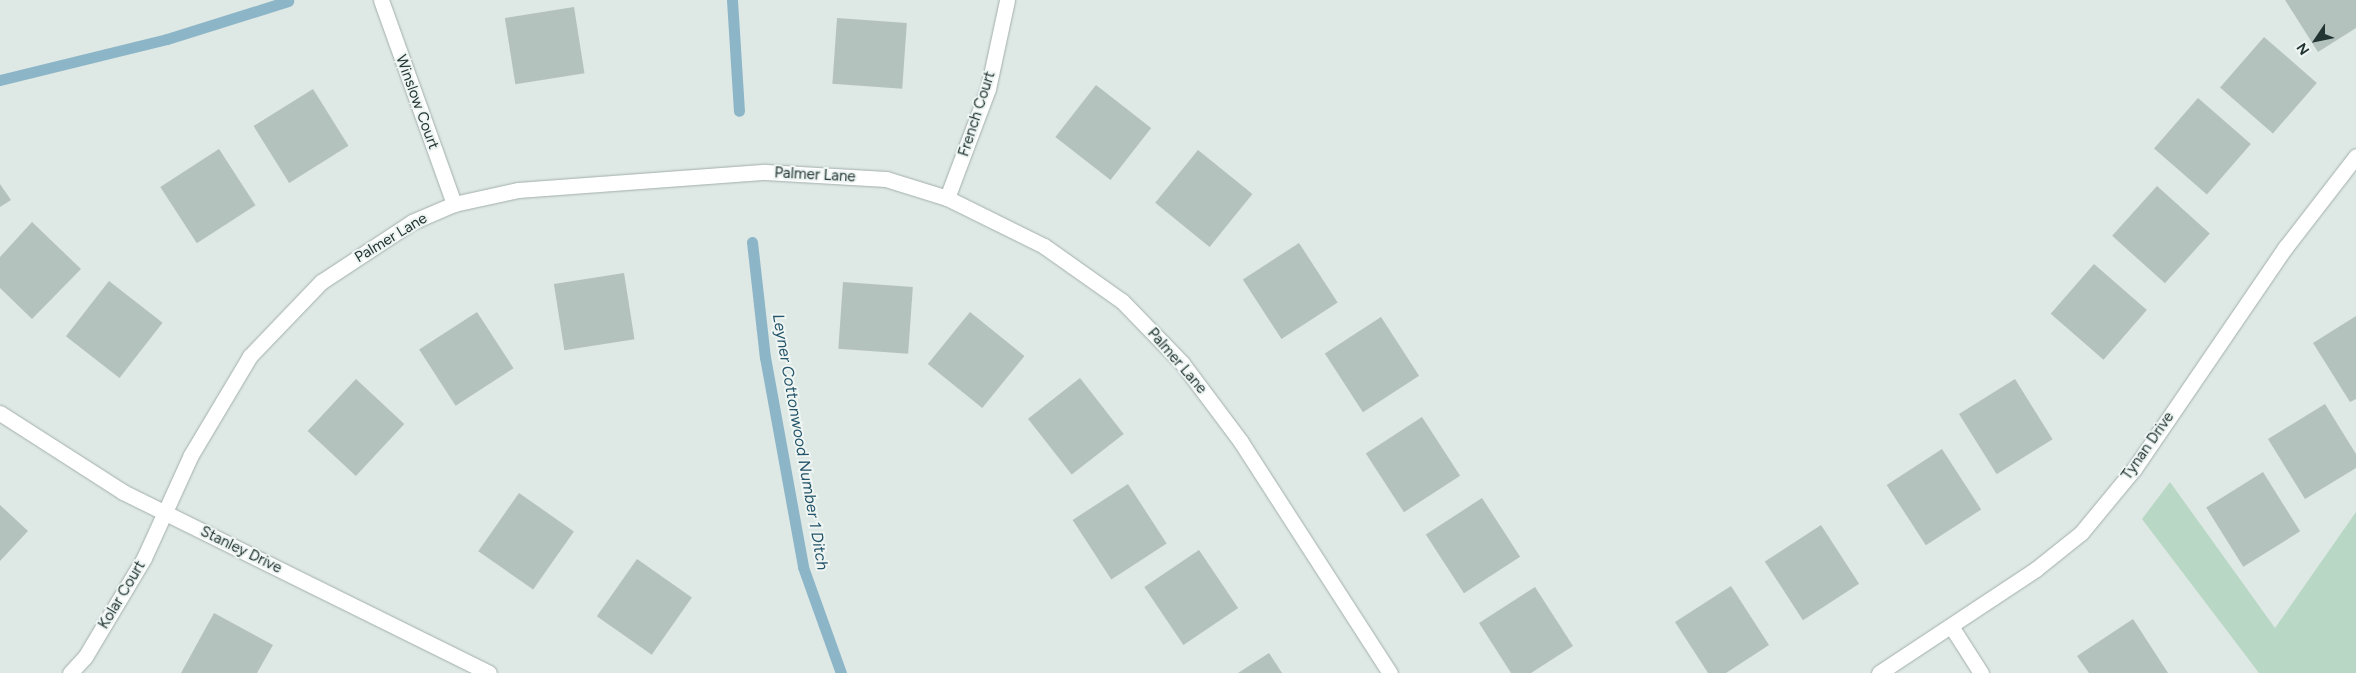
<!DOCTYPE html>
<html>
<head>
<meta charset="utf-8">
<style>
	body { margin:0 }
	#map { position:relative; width:2356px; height:673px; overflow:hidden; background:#dee8e5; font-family:Figtree,sans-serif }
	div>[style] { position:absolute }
	.green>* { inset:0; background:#b9d7c5 }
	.stream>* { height:11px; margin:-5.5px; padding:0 5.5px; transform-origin:5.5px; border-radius:5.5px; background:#8cb5c7 }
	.building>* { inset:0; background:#b4c2be; transform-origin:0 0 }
	.roads { filter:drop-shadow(0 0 1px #a2afac) drop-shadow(0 0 1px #a2afac) }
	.minor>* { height:15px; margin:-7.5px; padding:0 7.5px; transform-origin:7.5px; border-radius:7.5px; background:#fff }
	span { translate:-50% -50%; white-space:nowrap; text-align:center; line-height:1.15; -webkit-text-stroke:4px #eef5f2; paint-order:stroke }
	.street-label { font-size:15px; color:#223533 }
	.water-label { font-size:16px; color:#245469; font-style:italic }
	.north { position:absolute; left:2291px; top:15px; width:50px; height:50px; -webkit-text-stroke:4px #eef5f2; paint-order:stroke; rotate:236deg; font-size:14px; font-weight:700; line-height:20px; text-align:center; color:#223533 }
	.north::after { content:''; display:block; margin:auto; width:18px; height:22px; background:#223533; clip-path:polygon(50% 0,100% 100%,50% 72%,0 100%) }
</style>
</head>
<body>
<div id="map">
	<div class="green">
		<div style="clip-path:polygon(2170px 482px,2275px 628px,2356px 512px,2356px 673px,2259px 673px,2142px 519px)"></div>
	</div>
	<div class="stream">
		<div style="left:732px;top:0;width:111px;rotate:86.4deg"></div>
		<div style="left:0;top:80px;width:172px;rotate:-13.8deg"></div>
		<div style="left:167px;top:39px;width:127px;rotate:-17.4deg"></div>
		<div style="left:752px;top:242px;width:116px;rotate:83.6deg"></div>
		<div style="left:765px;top:357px;width:213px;rotate:79.7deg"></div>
		<div style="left:803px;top:567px;width:113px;rotate:70.3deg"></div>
	</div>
	<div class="building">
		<div style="clip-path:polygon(2285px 0,2356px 0,2356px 28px,2318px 52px)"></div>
		<div style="left:574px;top:7px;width:67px;height:70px;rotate:81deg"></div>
		<div style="left:837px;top:18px;width:70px;height:66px;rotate:4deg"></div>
		<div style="left:2264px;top:37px;width:70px;height:67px;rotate:41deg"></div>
		<div style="left:1096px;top:85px;width:70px;height:66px;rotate:38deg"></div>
		<div style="left:313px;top:89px;width:67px;height:70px;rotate:58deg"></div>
		<div style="left:2198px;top:98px;width:70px;height:67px;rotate:41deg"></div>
		<div style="left:219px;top:149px;width:67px;height:70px;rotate:57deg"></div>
		<div style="left:1198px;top:150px;width:70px;height:68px;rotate:39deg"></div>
		<div style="clip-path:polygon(0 184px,11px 200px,0 207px)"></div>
		<div style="left:2157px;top:186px;width:71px;height:67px;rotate:42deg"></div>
		<div style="clip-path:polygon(32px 222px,81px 269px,32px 319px,0 288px,0 257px)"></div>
		<div style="left:1299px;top:243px;width:71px;height:67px;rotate:57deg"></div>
		<div style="left:2094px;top:264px;width:70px;height:66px;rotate:41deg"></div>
		<div style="left:624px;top:273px;width:67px;height:71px;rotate:81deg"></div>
		<div style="left:109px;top:281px;width:68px;height:70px;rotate:38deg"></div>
		<div style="left:843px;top:282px;width:70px;height:67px;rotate:4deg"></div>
		<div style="left:477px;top:312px;width:67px;height:69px;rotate:57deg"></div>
		<div style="left:970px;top:312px;width:70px;height:67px;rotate:39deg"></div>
		<div style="clip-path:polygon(2356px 316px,2356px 399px,2350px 402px,2313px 343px)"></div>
		<div style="left:1381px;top:317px;width:70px;height:67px;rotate:57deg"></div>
		<div style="left:1080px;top:378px;width:71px;height:66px;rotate:52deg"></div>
		<div style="left:356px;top:379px;width:66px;height:71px;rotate:43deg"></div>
		<div style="left:2015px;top:379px;width:71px;height:66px;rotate:58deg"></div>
		<div style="clip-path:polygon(2325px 404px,2356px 454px,2356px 468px,2305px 499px,2268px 439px)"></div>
		<div style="left:1422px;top:417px;width:70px;height:67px;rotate:57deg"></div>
		<div style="left:1942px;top:449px;width:72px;height:66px;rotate:57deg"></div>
		<div style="left:2263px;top:472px;width:70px;height:67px;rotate:58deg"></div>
		<div style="left:1128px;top:484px;width:71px;height:66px;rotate:57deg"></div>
		<div style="left:519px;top:493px;width:67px;height:71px;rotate:35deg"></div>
		<div style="left:1482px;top:498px;width:70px;height:67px;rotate:57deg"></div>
		<div style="clip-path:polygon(0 505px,28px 531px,0 561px)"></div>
		<div style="left:1821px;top:525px;width:70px;height:67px;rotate:57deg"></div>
		<div style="left:1199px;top:550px;width:70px;height:66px;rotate:56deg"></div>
		<div style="left:637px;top:559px;width:67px;height:70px;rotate:35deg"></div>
		<div style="clip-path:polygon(1731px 586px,1769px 645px,1726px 673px,1708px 673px,1675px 622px)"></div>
		<div style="clip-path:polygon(1535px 587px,1573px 646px,1531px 673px,1511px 673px,1479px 623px)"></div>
		<div style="clip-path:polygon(214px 613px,273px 645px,257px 673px,181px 673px)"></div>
		<div style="clip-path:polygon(2133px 619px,2168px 673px,2089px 673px,2077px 656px)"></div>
		<div style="clip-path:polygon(1269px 653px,1282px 673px,1238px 673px)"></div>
	</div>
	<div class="roads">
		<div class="minor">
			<div style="left:381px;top:0;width:217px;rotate:70.3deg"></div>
			<div style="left:947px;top:198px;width:116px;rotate:-69.4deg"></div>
			<div style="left:988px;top:89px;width:91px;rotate:-77.9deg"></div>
			<div style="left:0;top:413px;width:146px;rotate:32.7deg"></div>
			<div style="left:123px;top:492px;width:408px;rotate:26.3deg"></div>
			<div style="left:1951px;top:626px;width:56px;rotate:57.4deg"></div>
			<div style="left:70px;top:673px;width:22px;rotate:-47deg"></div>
			<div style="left:85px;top:657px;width:115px;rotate:-59.2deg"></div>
			<div style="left:144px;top:558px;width:113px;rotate:-65.5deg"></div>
			<div style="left:191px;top:455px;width:115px;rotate:-59.2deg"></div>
			<div style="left:250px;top:356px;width:103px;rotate:-46.2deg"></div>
			<div style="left:321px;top:282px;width:109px;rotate:-33.4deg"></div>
			<div style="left:412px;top:222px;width:46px;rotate:-23.2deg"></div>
			<div style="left:454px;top:204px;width:66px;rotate:-12.3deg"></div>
			<div style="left:518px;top:190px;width:248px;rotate:-4.2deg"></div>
			<div style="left:765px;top:172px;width:121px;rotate:3.3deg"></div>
			<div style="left:886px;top:179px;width:64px;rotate:17.3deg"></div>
			<div style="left:947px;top:198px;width:108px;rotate:26.3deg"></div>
			<div style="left:1044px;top:246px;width:95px;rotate:35.2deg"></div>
			<div style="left:1122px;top:301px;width:86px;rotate:45.9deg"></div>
			<div style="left:1182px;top:363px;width:99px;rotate:53.2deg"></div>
			<div style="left:1241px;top:442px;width:275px;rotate:57.2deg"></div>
			<div style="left:1879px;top:673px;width:188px;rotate:-33.5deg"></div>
			<div style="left:2036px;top:569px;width:58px;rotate:-38.7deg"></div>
			<div style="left:2081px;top:533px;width:83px;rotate:-50.4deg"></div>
			<div style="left:2134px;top:469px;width:268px;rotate:-55.7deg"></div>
			<div style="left:2285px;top:248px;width:116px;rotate:-52.3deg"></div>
		</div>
	</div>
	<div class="street-label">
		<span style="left:417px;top:102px;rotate:70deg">Winslow Court</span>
		<span style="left:977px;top:114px;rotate:-72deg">French Court</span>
		<span style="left:815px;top:175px;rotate:3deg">Palmer Lane</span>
		<span style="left:391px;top:238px;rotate:-31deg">Palmer Lane</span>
		<span style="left:1177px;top:361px;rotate:49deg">Palmer Lane</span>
		<span style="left:2148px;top:446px;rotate:-55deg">Tynan Drive</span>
		<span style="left:241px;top:550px;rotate:26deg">Stanley Drive</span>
		<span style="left:122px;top:595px;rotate:-59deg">Kolar Court</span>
	</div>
	<div class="water-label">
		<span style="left:800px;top:442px;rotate:80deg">Leyner Cottonwood Number 1 Ditch</span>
	</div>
	<div class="north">N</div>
</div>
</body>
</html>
